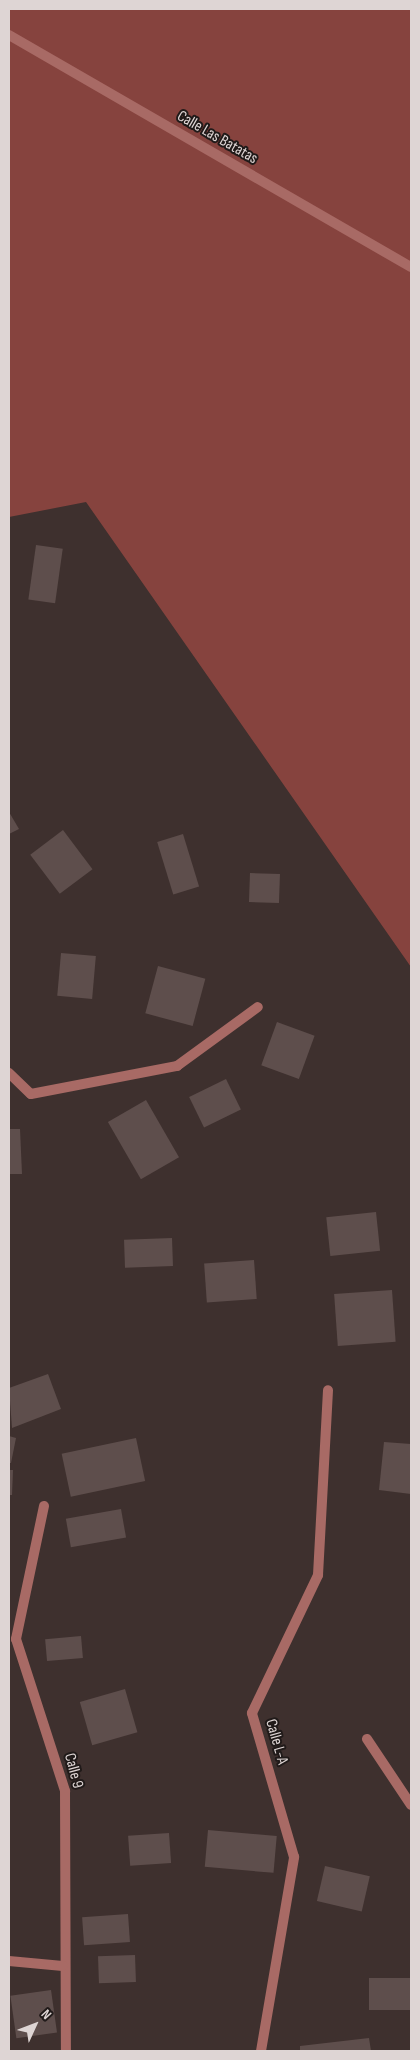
<!DOCTYPE html>
<html>
<head>
<meta charset="utf-8">
<style>
	body { margin:0 }
	#map { position:relative; width:420px; height:2060px; overflow:hidden; background:#3e302e; font-family:"Sofia Sans Condensed",sans-serif }
	div>[style] { position:absolute }
	.green>* { inset:0; background:#86433e }
	.building>* { inset:0; background:#5e4e4c; transform-origin:0 0 }
	.minor>* { height:10px; margin:-5px; padding:0 5px; transform-origin:5px; border-radius:5px; background:#a86a65 }
	span { translate:-50% -50%; white-space:nowrap; text-align:center; line-height:1.15; -webkit-text-stroke:4px #201a19; paint-order:stroke }
	.street-label { font-size:16px; color:#ded5d4 }
	.frame { position:absolute; inset:0; border:10px solid #ded5d4; pointer-events:none }
	.north { position:absolute; left:10px; top:2000px; width:50px; height:50px; -webkit-text-stroke:4px #201a19; paint-order:stroke; rotate:47deg; font-size:14px; font-weight:700; line-height:20px; text-align:center; color:#ded5d4 }
	.north::after { content:''; display:block; margin:auto; width:18px; height:22px; background:#ded5d4; clip-path:polygon(50% 0,100% 100%,50% 72%,0 100%) }
</style>
</head>
<body>
<div id="map">
	<div class="green">
		<div style="clip-path:polygon(9px 9px,411px 9px,411px 967px,86px 502px,9px 517px)"></div>
	</div>
	<div class="building">
		<div style="left:36px;top:545px;width:27px;height:55px;rotate:8deg"></div>
		<div style="clip-path:polygon(9px 812px,19px 829px,9px 834px)"></div>
		<div style="left:63px;top:830px;width:49px;height:41px;rotate:53deg"></div>
		<div style="left:183px;top:834px;width:55px;height:27px;rotate:73deg"></div>
		<div style="left:250px;top:873px;width:30px;height:29px;rotate:2deg"></div>
		<div style="left:61px;top:953px;width:35px;height:43px;rotate:5deg"></div>
		<div style="left:158px;top:966px;width:49px;height:49px;rotate:15deg"></div>
		<div style="left:277px;top:1022px;width:40px;height:46px;rotate:20deg"></div>
		<div style="left:226px;top:1079px;width:34px;height:41px;rotate:64deg"></div>
		<div style="left:146px;top:1100px;width:66px;height:44px;rotate:60deg"></div>
		<div style="clip-path:polygon(9px 1129px,20px 1129px,22px 1174px,9px 1174px)"></div>
		<div style="left:376px;top:1212px;width:39px;height:50px;rotate:84deg"></div>
		<div style="left:172px;top:1238px;width:28px;height:48px;rotate:88deg"></div>
		<div style="left:254px;top:1260px;width:39px;height:50px;rotate:86deg"></div>
		<div style="left:392px;top:1290px;width:52px;height:58px;rotate:86deg"></div>
		<div style="clip-path:polygon(48px 1374px,61px 1409px,12px 1428px,9px 1388px)"></div>
		<div style="clip-path:polygon(9px 1436px,16px 1438px,11px 1463px,9px 1463px)"></div>
		<div style="left:136px;top:1438px;width:44px;height:76px;rotate:78deg"></div>
		<div style="clip-path:polygon(384px 1442px,411px 1444px,411px 1494px,379px 1490px)"></div>
		<div style="clip-path:polygon(9px 1470px,13px 1470px,12px 1495px,9px 1495px)"></div>
		<div style="left:121px;top:1509px;width:29px;height:56px;rotate:80deg"></div>
		<div style="left:81px;top:1636px;width:22px;height:36px;rotate:85deg"></div>
		<div style="left:125px;top:1689px;width:45px;height:47px;rotate:74deg"></div>
		<div style="left:208px;top:1830px;width:69px;height:37px;rotate:5deg"></div>
		<div style="left:169px;top:1833px;width:30px;height:41px;rotate:86deg"></div>
		<div style="left:325px;top:1866px;width:46px;height:36px;rotate:13deg"></div>
		<div style="left:128px;top:1914px;width:28px;height:46px;rotate:86deg"></div>
		<div style="left:135px;top:1955px;width:27px;height:37px;rotate:88deg"></div>
		<div style="left:411px;top:1978px;width:32px;height:42px;rotate:90deg"></div>
		<div style="left:51px;top:1990px;width:43px;height:41px;rotate:82deg"></div>
		<div style="clip-path:polygon(369px 2038px,371px 2051px,300px 2051px,300px 2046px)"></div>
	</div>
	<div class="minor">
		<div style="left:9px;top:35px;width:464px;rotate:30deg"></div>
		<div style="left:9px;top:1073px;width:30px;rotate:44deg"></div>
		<div style="left:31px;top:1094px;width:149px;rotate:-10.9deg"></div>
		<div style="left:177px;top:1066px;width:100px;rotate:-36.1deg"></div>
		<div style="left:44px;top:1506px;width:136px;rotate:101.9deg"></div>
		<div style="left:16px;top:1639px;width:160px;rotate:72.1deg"></div>
		<div style="left:65px;top:1791px;width:260px;rotate:89.8deg"></div>
		<div style="left:367px;top:1739px;width:79px;rotate:56.3deg"></div>
		<div style="left:9px;top:1961px;width:54px;rotate:5.3deg"></div>
		<div style="left:261px;top:2051px;width:197px;rotate:-80.3deg"></div>
		<div style="left:294px;top:1857px;width:150px;rotate:-106.3deg"></div>
		<div style="left:252px;top:1713px;width:153px;rotate:-64.4deg"></div>
		<div style="left:318px;top:1575px;width:185px;rotate:-86.9deg"></div>
	</div>
	<div class="street-label">
		<span style="left:217px;top:138px;rotate:30deg">Calle Las Batatas</span>
		<span style="left:276px;top:1742px;rotate:74deg">Calle L-A</span>
		<span style="left:73px;top:1771px;rotate:75deg">Calle 9</span>
	</div>
	<div class="frame"></div>
	<div class="north">N</div>
</div>
</body>
</html>
